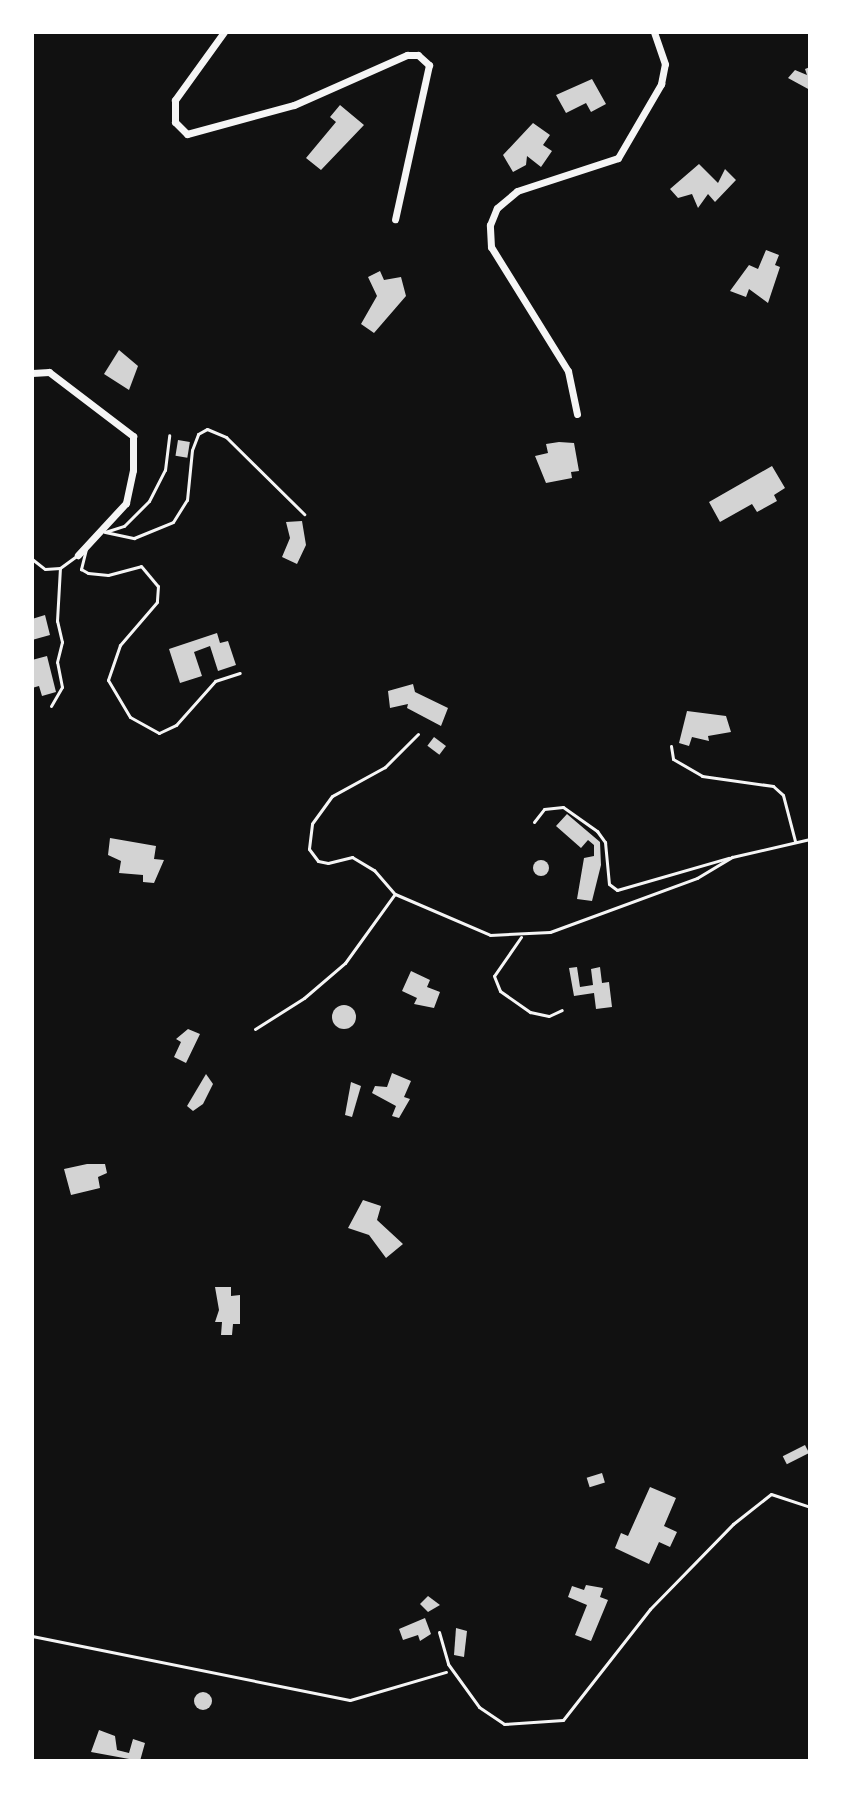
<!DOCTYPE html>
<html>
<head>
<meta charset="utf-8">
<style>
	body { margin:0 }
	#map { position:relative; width:842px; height:1793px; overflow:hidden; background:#111; font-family:"Nunito Sans",sans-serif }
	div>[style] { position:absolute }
	.building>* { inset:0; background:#d3d3d3; transform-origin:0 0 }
	.round { border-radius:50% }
	.path>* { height:3px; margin:-1.5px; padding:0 1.5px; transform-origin:1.5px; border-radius:1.5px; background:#f5f5f5 }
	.service>* { height:3px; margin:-1.5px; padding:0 1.5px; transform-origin:1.5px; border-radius:1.5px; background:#f5f5f5 }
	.minor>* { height:7px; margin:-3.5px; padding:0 3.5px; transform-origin:3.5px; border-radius:3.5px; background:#f5f5f5 }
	span { translate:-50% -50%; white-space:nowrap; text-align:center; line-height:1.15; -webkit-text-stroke:8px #fff; paint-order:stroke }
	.frame { position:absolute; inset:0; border:34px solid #fff; pointer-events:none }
</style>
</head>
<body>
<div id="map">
	<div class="building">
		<div style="clip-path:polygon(810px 67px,810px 90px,788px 78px,795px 70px,807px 75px,805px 69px)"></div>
		<div style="clip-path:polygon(592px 79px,606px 104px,591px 112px,586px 103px,566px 113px,556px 95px)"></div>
		<div style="clip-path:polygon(340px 105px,364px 125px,321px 170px,306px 158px,336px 122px,330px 117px)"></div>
		<div style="clip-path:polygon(533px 123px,550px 135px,543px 145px,552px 151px,541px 167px,527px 156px,526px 165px,513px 172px,503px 155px)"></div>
		<div style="clip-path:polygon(699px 164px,718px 183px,725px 169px,736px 180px,715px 202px,708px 194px,698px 208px,692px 194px,678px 198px,670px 189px)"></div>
		<div style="clip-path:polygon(766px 250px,779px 255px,775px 265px,780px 267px,768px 303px,749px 289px,746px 297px,730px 291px,749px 265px,758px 269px)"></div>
		<div style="clip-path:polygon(380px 271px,384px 280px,401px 277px,406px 296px,374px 333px,361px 324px,377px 296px,368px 277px)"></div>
		<div style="clip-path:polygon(119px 350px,138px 366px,129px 390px,104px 374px)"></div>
		<div style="left:178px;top:440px;width:12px;height:16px;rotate:9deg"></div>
		<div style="clip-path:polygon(559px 442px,574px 443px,579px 471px,571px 472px,572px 478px,546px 483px,535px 456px,548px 453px,546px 444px)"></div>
		<div style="clip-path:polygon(772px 466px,785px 488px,774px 495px,777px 501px,757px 512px,752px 504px,720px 522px,709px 502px)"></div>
		<div style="clip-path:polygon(302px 521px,306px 545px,297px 564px,282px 557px,290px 538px,286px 522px)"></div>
		<div style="clip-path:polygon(45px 615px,50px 635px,32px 640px,32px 619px)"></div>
		<div style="clip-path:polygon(217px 633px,220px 643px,228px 641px,236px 665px,218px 671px,210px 646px,194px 652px,202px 676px,180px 683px,169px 649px)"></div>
		<div style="clip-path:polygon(47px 656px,56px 692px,42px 696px,39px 686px,32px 688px,32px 660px)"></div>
		<div style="clip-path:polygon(413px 684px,415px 692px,448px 708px,441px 726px,407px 708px,408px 704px,390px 708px,388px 691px)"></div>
		<div style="clip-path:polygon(687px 711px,726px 716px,731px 732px,708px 736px,709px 741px,692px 737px,689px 746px,679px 743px)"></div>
		<div style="left:434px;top:737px;width:15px;height:11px;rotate:37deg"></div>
		<div style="clip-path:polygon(567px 814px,600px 842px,601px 865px,592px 901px,577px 899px,584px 858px,594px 856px,594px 845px,588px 840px,581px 848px,556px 826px)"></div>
		<div style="clip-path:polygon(110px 838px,156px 846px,154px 859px,164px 860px,154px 883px,143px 882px,143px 875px,119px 873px,121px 861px,108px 855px)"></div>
		<div class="round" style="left:533px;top:860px;width:16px;height:16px"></div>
		<div style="clip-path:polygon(577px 967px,580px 987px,593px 985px,591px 969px,600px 967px,602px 983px,609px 982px,612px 1007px,596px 1009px,594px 993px,574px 996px,569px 968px)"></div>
		<div style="clip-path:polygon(411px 971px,430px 980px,427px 987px,440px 992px,434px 1008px,414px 1004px,417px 998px,402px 991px)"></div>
		<div class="round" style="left:332px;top:1005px;width:24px;height:24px"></div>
		<div style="clip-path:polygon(188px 1029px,200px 1034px,186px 1063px,174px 1057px,181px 1042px,176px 1039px)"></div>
		<div style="clip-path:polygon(392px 1073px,411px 1081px,404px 1097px,410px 1099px,399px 1118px,392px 1116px,396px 1106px,372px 1093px,375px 1086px,387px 1087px)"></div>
		<div style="clip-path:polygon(206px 1074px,213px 1084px,203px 1104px,193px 1111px,187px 1106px)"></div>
		<div style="clip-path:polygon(351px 1082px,361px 1086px,352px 1117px,345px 1115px)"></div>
		<div style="clip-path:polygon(87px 1164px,105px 1164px,107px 1173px,98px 1177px,100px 1188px,71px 1195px,64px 1169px)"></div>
		<div style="clip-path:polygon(363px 1200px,381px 1206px,377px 1220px,403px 1244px,386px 1258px,369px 1235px,348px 1228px)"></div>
		<div style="clip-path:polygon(215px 1287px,231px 1287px,231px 1296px,240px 1295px,240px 1324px,233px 1324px,232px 1335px,221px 1335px,222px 1322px,215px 1322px,219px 1310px)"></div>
		<div style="left:805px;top:1445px;width:9px;height:25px;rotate:63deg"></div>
		<div style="left:602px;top:1473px;width:10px;height:16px;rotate:73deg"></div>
		<div style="clip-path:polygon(650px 1487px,676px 1498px,664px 1526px,677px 1532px,670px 1547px,659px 1542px,649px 1564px,615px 1548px,621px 1533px,628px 1536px)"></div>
		<div style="clip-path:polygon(586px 1585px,603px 1588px,600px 1597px,608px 1600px,591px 1641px,575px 1635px,587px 1605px,568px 1597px,572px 1586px,584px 1590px)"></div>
		<div style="clip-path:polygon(428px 1596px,440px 1605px,428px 1612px,420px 1604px)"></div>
		<div style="clip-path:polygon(425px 1618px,431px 1634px,420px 1641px,418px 1635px,403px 1640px,399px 1629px)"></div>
		<div style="clip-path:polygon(456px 1628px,467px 1631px,464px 1657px,454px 1655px)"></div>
		<div class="round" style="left:194px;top:1692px;width:18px;height:18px"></div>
		<div style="clip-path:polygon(99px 1730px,115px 1736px,117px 1750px,129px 1753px,133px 1739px,145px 1743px,140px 1761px,91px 1752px)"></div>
	</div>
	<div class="path">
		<div style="left:32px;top:1636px;width:324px;rotate:11.4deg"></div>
		<div style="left:350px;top:1700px;width:100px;rotate:-16.3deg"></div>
	</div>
	<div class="service">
		<div style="left:105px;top:532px;width:30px;rotate:12deg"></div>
		<div style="left:134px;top:538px;width:42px;rotate:-22.3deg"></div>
		<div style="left:173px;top:522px;width:26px;rotate:-58deg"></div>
		<div style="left:187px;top:500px;width:50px;rotate:-84.3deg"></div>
		<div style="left:192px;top:450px;width:17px;rotate:-69deg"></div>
		<div style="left:198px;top:434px;width:10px;rotate:-29deg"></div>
		<div style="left:207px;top:429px;width:21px;rotate:23deg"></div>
		<div style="left:226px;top:437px;width:110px;rotate:44.6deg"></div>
		<div style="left:105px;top:532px;width:20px;rotate:-18deg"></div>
		<div style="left:124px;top:526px;width:35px;rotate:-45deg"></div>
		<div style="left:149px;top:501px;width:35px;rotate:-63deg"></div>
		<div style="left:165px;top:470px;width:35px;rotate:-83deg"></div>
		<div style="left:86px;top:549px;width:21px;rotate:104deg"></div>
		<div style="left:81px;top:569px;width:8px;rotate:30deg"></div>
		<div style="left:88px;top:573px;width:20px;rotate:6deg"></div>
		<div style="left:108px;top:575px;width:34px;rotate:-15deg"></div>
		<div style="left:141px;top:566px;width:26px;rotate:50deg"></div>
		<div style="left:158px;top:586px;width:16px;rotate:94deg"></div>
		<div style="left:157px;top:602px;width:57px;rotate:130.7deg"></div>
		<div style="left:120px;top:645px;width:37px;rotate:109deg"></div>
		<div style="left:108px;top:680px;width:43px;rotate:59.3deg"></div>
		<div style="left:130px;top:717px;width:33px;rotate:29deg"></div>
		<div style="left:159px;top:733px;width:19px;rotate:-25deg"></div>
		<div style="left:176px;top:725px;width:59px;rotate:-48.4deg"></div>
		<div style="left:215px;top:681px;width:26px;rotate:-18deg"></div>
		<div style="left:32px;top:559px;width:16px;rotate:38deg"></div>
		<div style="left:45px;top:569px;width:15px;rotate:-4deg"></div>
		<div style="left:51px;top:706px;width:22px;rotate:-60deg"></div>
		<div style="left:62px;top:687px;width:25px;rotate:-101deg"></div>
		<div style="left:57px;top:662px;width:21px;rotate:-76deg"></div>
		<div style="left:62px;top:642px;width:22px;rotate:-103deg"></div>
		<div style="left:57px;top:621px;width:53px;rotate:-86.8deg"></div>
		<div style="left:60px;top:568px;width:22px;rotate:-36deg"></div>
		<div style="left:418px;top:734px;width:47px;rotate:135deg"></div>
		<div style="left:385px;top:767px;width:60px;rotate:151.3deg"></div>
		<div style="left:332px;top:796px;width:34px;rotate:126deg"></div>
		<div style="left:312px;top:824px;width:25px;rotate:97deg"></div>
		<div style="left:309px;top:849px;width:15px;rotate:53deg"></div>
		<div style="left:318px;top:861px;width:10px;rotate:11deg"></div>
		<div style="left:328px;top:863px;width:25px;rotate:-14deg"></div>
		<div style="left:352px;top:857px;width:26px;rotate:31deg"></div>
		<div style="left:374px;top:870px;width:32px;rotate:49deg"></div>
		<div style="left:395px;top:894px;width:103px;rotate:23.3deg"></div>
		<div style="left:490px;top:935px;width:60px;rotate:-2.9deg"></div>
		<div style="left:550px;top:932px;width:157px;rotate:-20.2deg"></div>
		<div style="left:697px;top:878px;width:41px;rotate:-31deg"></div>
		<div style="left:732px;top:857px;width:80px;rotate:-13deg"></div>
		<div style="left:671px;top:746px;width:13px;rotate:81deg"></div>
		<div style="left:673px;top:759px;width:34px;rotate:30deg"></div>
		<div style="left:702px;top:776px;width:72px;rotate:8deg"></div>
		<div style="left:773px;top:786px;width:13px;rotate:42deg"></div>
		<div style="left:783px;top:795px;width:48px;rotate:75.4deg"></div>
		<div style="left:534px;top:822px;width:16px;rotate:-52deg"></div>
		<div style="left:544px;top:809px;width:19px;rotate:-6deg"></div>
		<div style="left:563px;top:807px;width:42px;rotate:35.2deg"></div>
		<div style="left:597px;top:831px;width:14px;rotate:54deg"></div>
		<div style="left:605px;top:842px;width:42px;rotate:84.6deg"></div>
		<div style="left:609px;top:884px;width:10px;rotate:37deg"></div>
		<div style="left:617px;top:890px;width:116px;rotate:-16.1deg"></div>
		<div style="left:521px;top:937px;width:47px;rotate:124.7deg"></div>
		<div style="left:494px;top:976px;width:16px;rotate:68deg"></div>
		<div style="left:500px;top:991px;width:37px;rotate:35deg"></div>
		<div style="left:530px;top:1012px;width:19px;rotate:12deg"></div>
		<div style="left:549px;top:1016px;width:14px;rotate:-25deg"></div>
		<div style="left:255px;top:1029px;width:58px;rotate:-32.3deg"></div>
		<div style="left:304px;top:998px;width:54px;rotate:-40.5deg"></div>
		<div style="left:345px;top:963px;width:84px;rotate:-54.2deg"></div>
		<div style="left:439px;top:1632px;width:33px;rotate:74deg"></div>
		<div style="left:448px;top:1664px;width:53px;rotate:54.2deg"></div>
		<div style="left:479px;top:1707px;width:30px;rotate:34deg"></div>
		<div style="left:504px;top:1724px;width:59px;rotate:-3.9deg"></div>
		<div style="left:563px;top:1720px;width:141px;rotate:-51.9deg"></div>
		<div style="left:650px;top:1609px;width:119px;rotate:-45.7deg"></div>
		<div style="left:733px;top:1524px;width:48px;rotate:-38.3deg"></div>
		<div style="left:771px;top:1494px;width:41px;rotate:18.4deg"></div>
	</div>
	<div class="minor">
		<div style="left:224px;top:32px;width:84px;rotate:125.8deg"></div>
		<div style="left:175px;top:100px;width:22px;rotate:90deg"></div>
		<div style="left:175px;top:122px;width:17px;rotate:45deg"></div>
		<div style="left:187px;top:134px;width:111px;rotate:-15.2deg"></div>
		<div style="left:294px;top:105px;width:124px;rotate:-23.9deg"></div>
		<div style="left:407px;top:55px;width:11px"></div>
		<div style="left:418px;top:55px;width:15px;rotate:42deg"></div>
		<div style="left:429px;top:65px;width:158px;rotate:102.4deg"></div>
		<div style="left:32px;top:373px;width:17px;rotate:-3deg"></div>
		<div style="left:49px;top:372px;width:106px;rotate:37.3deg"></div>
		<div style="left:133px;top:436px;width:34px;rotate:90deg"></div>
		<div style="left:133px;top:470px;width:34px;rotate:102deg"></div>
		<div style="left:126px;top:503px;width:71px;rotate:132.7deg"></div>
		<div style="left:577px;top:414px;width:44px;rotate:-101.8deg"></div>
		<div style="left:568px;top:371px;width:146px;rotate:-121.8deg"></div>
		<div style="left:491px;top:247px;width:22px;rotate:-93deg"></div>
		<div style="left:490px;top:225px;width:18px;rotate:-68deg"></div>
		<div style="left:497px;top:208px;width:26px;rotate:-40deg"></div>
		<div style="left:517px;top:191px;width:106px;rotate:-18.1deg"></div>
		<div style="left:618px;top:158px;width:86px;rotate:-59.8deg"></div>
		<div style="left:661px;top:84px;width:20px;rotate:-79deg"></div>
		<div style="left:665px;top:64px;width:34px;rotate:-109deg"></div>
	</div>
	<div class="frame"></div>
</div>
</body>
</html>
